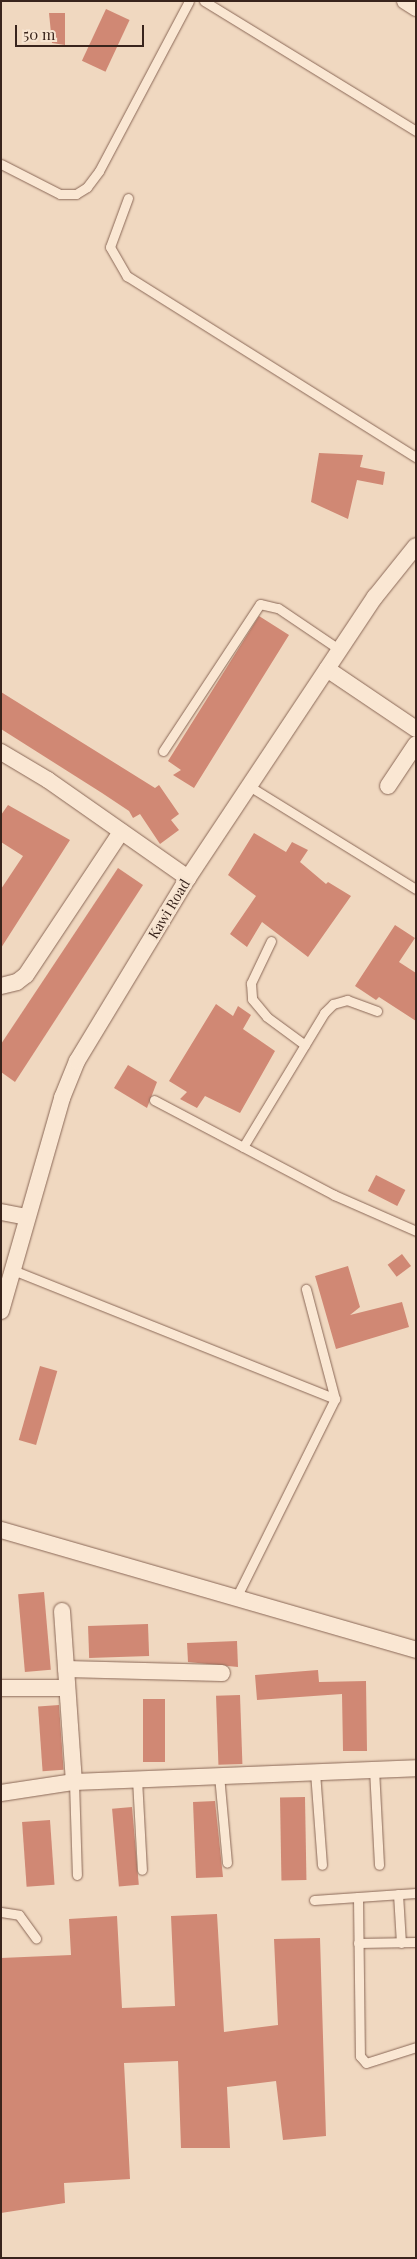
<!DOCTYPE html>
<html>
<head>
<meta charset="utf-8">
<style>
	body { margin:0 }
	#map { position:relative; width:417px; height:2259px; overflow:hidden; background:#f0d8c0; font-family:"Playfair Display",serif }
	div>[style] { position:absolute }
	.building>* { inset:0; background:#d08874; transform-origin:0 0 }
	.roads { filter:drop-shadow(0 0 1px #8a6857) drop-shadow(0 0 1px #8a6857) }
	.lane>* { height:9px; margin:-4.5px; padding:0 4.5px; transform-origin:4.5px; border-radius:4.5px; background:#fae7d3 }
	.street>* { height:16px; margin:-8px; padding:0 8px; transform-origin:8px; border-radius:8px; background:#fae7d3 }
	span { translate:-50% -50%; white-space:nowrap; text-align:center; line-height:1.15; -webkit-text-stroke:5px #f7e4d0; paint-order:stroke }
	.street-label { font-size:14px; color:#39241c }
	.frame { position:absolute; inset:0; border:2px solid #39241c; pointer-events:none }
	.scale { position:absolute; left:15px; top:25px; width:129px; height:22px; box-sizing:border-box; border:2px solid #39241c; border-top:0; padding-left:6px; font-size:15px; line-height:18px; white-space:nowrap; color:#39241c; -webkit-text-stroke:4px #f7e4d0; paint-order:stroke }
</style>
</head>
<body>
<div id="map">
	<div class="building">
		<div style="left:106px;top:9px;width:26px;height:57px;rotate:25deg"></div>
		<div style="clip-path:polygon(49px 13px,65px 13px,65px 45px,52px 43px)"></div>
		<div style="clip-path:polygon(319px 453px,363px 455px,360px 467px,385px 472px,383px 485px,357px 480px,348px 519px,311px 502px)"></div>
		<div style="clip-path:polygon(259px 616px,289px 635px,194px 788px,173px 775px,181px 770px,168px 761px)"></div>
		<div style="clip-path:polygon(1px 692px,155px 788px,159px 785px,179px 814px,171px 820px,179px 830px,160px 844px,140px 814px,133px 818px,129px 811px,102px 793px,1px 729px)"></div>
		<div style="clip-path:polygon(8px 805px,70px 840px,1px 948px,1px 889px,23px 856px,1px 842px,1px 815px)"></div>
		<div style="clip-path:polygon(254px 833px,286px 852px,292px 842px,308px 850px,300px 862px,326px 884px,328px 882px,351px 896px,308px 957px,262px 922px,247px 947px,230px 934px,256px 896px,228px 875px)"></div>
		<div style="clip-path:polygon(118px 868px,143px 885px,15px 1082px,1px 1072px,1px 1044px)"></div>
		<div style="clip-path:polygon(395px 925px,415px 938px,399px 962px,416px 973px,416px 1021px,379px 997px,376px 1000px,355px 986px)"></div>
		<div style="clip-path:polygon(216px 1004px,233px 1016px,238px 1006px,251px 1015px,243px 1029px,275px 1051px,240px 1113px,205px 1096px,197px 1108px,180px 1099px,187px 1092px,169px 1081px)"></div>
		<div style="clip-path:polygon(128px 1065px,157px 1082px,147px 1108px,114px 1088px)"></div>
		<div style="left:376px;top:1175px;width:33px;height:18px;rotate:27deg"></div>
		<div style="left:402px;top:1254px;width:15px;height:18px;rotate:53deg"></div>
		<div style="clip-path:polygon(348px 1266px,360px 1307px,350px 1315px,402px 1302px,409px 1327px,336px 1349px,315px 1276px)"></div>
		<div style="left:40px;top:1366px;width:18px;height:77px;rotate:16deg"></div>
		<div style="left:44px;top:1592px;width:78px;height:26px;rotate:85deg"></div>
		<div style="left:148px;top:1624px;width:32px;height:60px;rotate:88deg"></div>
		<div style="clip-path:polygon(237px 1641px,238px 1667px,188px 1662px,187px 1643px)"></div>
		<div style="clip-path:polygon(318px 1670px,319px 1682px,366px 1681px,367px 1751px,343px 1751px,342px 1694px,257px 1700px,255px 1675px)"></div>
		<div style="left:240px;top:1695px;width:69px;height:24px;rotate:88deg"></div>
		<div style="left:143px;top:1699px;width:22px;height:63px"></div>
		<div style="left:59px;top:1705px;width:65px;height:21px;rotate:86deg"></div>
		<div style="left:305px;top:1797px;width:83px;height:25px;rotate:89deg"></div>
		<div style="clip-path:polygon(215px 1801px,223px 1877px,196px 1878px,193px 1802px)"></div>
		<div style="left:132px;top:1807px;width:78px;height:20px;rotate:85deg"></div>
		<div style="left:50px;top:1820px;width:65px;height:28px;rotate:86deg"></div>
		<div style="clip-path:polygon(217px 1914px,224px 2032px,278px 2025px,274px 1939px,320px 1938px,326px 2136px,283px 2140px,276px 2081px,227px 2087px,230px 2148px,181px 2148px,178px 2061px,124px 2063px,130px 2179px,64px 2183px,65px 2203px,1px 2213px,1px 1958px,71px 1955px,69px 1919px,117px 1916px,122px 2008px,175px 2006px,171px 1916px)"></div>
	</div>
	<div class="roads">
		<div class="lane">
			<div style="left:204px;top:1px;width:249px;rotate:31.5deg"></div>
			<div style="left:1px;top:164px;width:66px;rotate:27deg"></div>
			<div style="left:60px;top:194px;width:16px"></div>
			<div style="left:76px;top:194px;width:13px;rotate:-32deg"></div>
			<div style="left:87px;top:187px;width:20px;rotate:-53deg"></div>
			<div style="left:99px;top:171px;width:192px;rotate:-62.1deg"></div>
			<div style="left:128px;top:198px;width:52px;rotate:110.2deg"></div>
			<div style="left:110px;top:247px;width:34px;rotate:60deg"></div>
			<div style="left:127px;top:276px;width:341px;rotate:32.1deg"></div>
			<div style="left:163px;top:751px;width:176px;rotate:-56.6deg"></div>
			<div style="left:260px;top:604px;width:18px;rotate:13deg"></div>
			<div style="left:278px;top:608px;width:75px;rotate:34.1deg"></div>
			<div style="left:249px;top:786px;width:196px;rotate:31.7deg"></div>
			<div style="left:271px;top:941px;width:47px;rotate:115.5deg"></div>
			<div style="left:251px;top:983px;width:16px;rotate:86deg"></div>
			<div style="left:252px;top:999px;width:23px;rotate:50deg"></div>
			<div style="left:267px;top:1017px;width:47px;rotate:36.4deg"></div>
			<div style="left:154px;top:1100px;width:204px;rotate:27.8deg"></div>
			<div style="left:334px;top:1195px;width:90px;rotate:23.7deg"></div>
			<div style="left:243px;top:1147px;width:157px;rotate:-58.8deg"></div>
			<div style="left:324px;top:1013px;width:13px;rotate:-45deg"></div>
			<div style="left:333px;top:1004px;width:15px;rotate:-16deg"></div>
			<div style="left:347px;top:1000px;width:32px;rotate:20deg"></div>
			<div style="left:13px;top:1270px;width:347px;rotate:21.8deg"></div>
			<div style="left:236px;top:1598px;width:222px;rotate:-63.6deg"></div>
			<div style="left:335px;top:1399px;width:114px;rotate:-104.8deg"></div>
			<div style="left:374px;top:1769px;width:96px;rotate:87deg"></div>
			<div style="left:315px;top:1772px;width:93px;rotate:85.7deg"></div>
			<div style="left:219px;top:1775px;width:88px;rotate:84.8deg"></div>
			<div style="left:137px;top:1779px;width:91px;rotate:86.9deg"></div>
			<div style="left:74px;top:1782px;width:93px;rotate:88.2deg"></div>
			<div style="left:398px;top:1894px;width:49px;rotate:86.5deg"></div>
			<div style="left:358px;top:1897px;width:159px;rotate:89.3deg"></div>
			<div style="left:360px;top:2056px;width:9px;rotate:49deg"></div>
			<div style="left:366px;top:2063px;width:52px;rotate:-17.7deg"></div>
			<div style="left:314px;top:1900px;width:102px;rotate:-3.9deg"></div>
			<div style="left:1px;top:1912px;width:18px;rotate:9deg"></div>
			<div style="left:19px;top:1915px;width:29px;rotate:54deg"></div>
			<div style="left:358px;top:1943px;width:58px;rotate:-1deg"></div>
		</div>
		<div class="street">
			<div style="left:405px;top:1px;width:13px;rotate:32deg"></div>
			<div style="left:327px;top:669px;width:107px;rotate:34deg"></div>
			<div style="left:1px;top:752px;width:55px;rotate:30.8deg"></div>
			<div style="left:48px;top:780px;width:171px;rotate:35deg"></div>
			<div style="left:388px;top:786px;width:50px;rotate:-56.3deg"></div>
			<div style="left:1px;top:986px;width:16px;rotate:-14deg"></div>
			<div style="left:17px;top:982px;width:11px;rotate:-38deg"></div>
			<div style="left:26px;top:975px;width:172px;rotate:-56.4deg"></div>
			<div style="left:1px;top:1212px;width:25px;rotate:11deg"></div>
			<div style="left:1px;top:1311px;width:222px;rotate:-74deg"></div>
			<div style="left:62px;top:1098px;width:40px;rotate:-68deg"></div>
			<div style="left:77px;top:1061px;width:214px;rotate:-58.8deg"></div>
			<div style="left:188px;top:878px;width:338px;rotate:-56.4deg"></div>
			<div style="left:375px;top:597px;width:65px;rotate:-51.2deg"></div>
			<div style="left:1px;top:1530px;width:432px;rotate:16.1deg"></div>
			<div style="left:62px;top:1611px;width:171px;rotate:86deg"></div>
			<div style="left:66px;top:1669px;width:156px;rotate:1.5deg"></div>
			<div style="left:1px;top:1688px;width:66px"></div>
			<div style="left:1px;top:1793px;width:74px;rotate:-8.6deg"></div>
			<div style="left:74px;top:1782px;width:342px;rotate:-2.3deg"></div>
		</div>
	</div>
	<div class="street-label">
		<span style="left:169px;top:909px;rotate:-59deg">Kawi Road</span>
	</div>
	<div class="frame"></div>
	<div class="scale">50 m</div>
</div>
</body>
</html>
